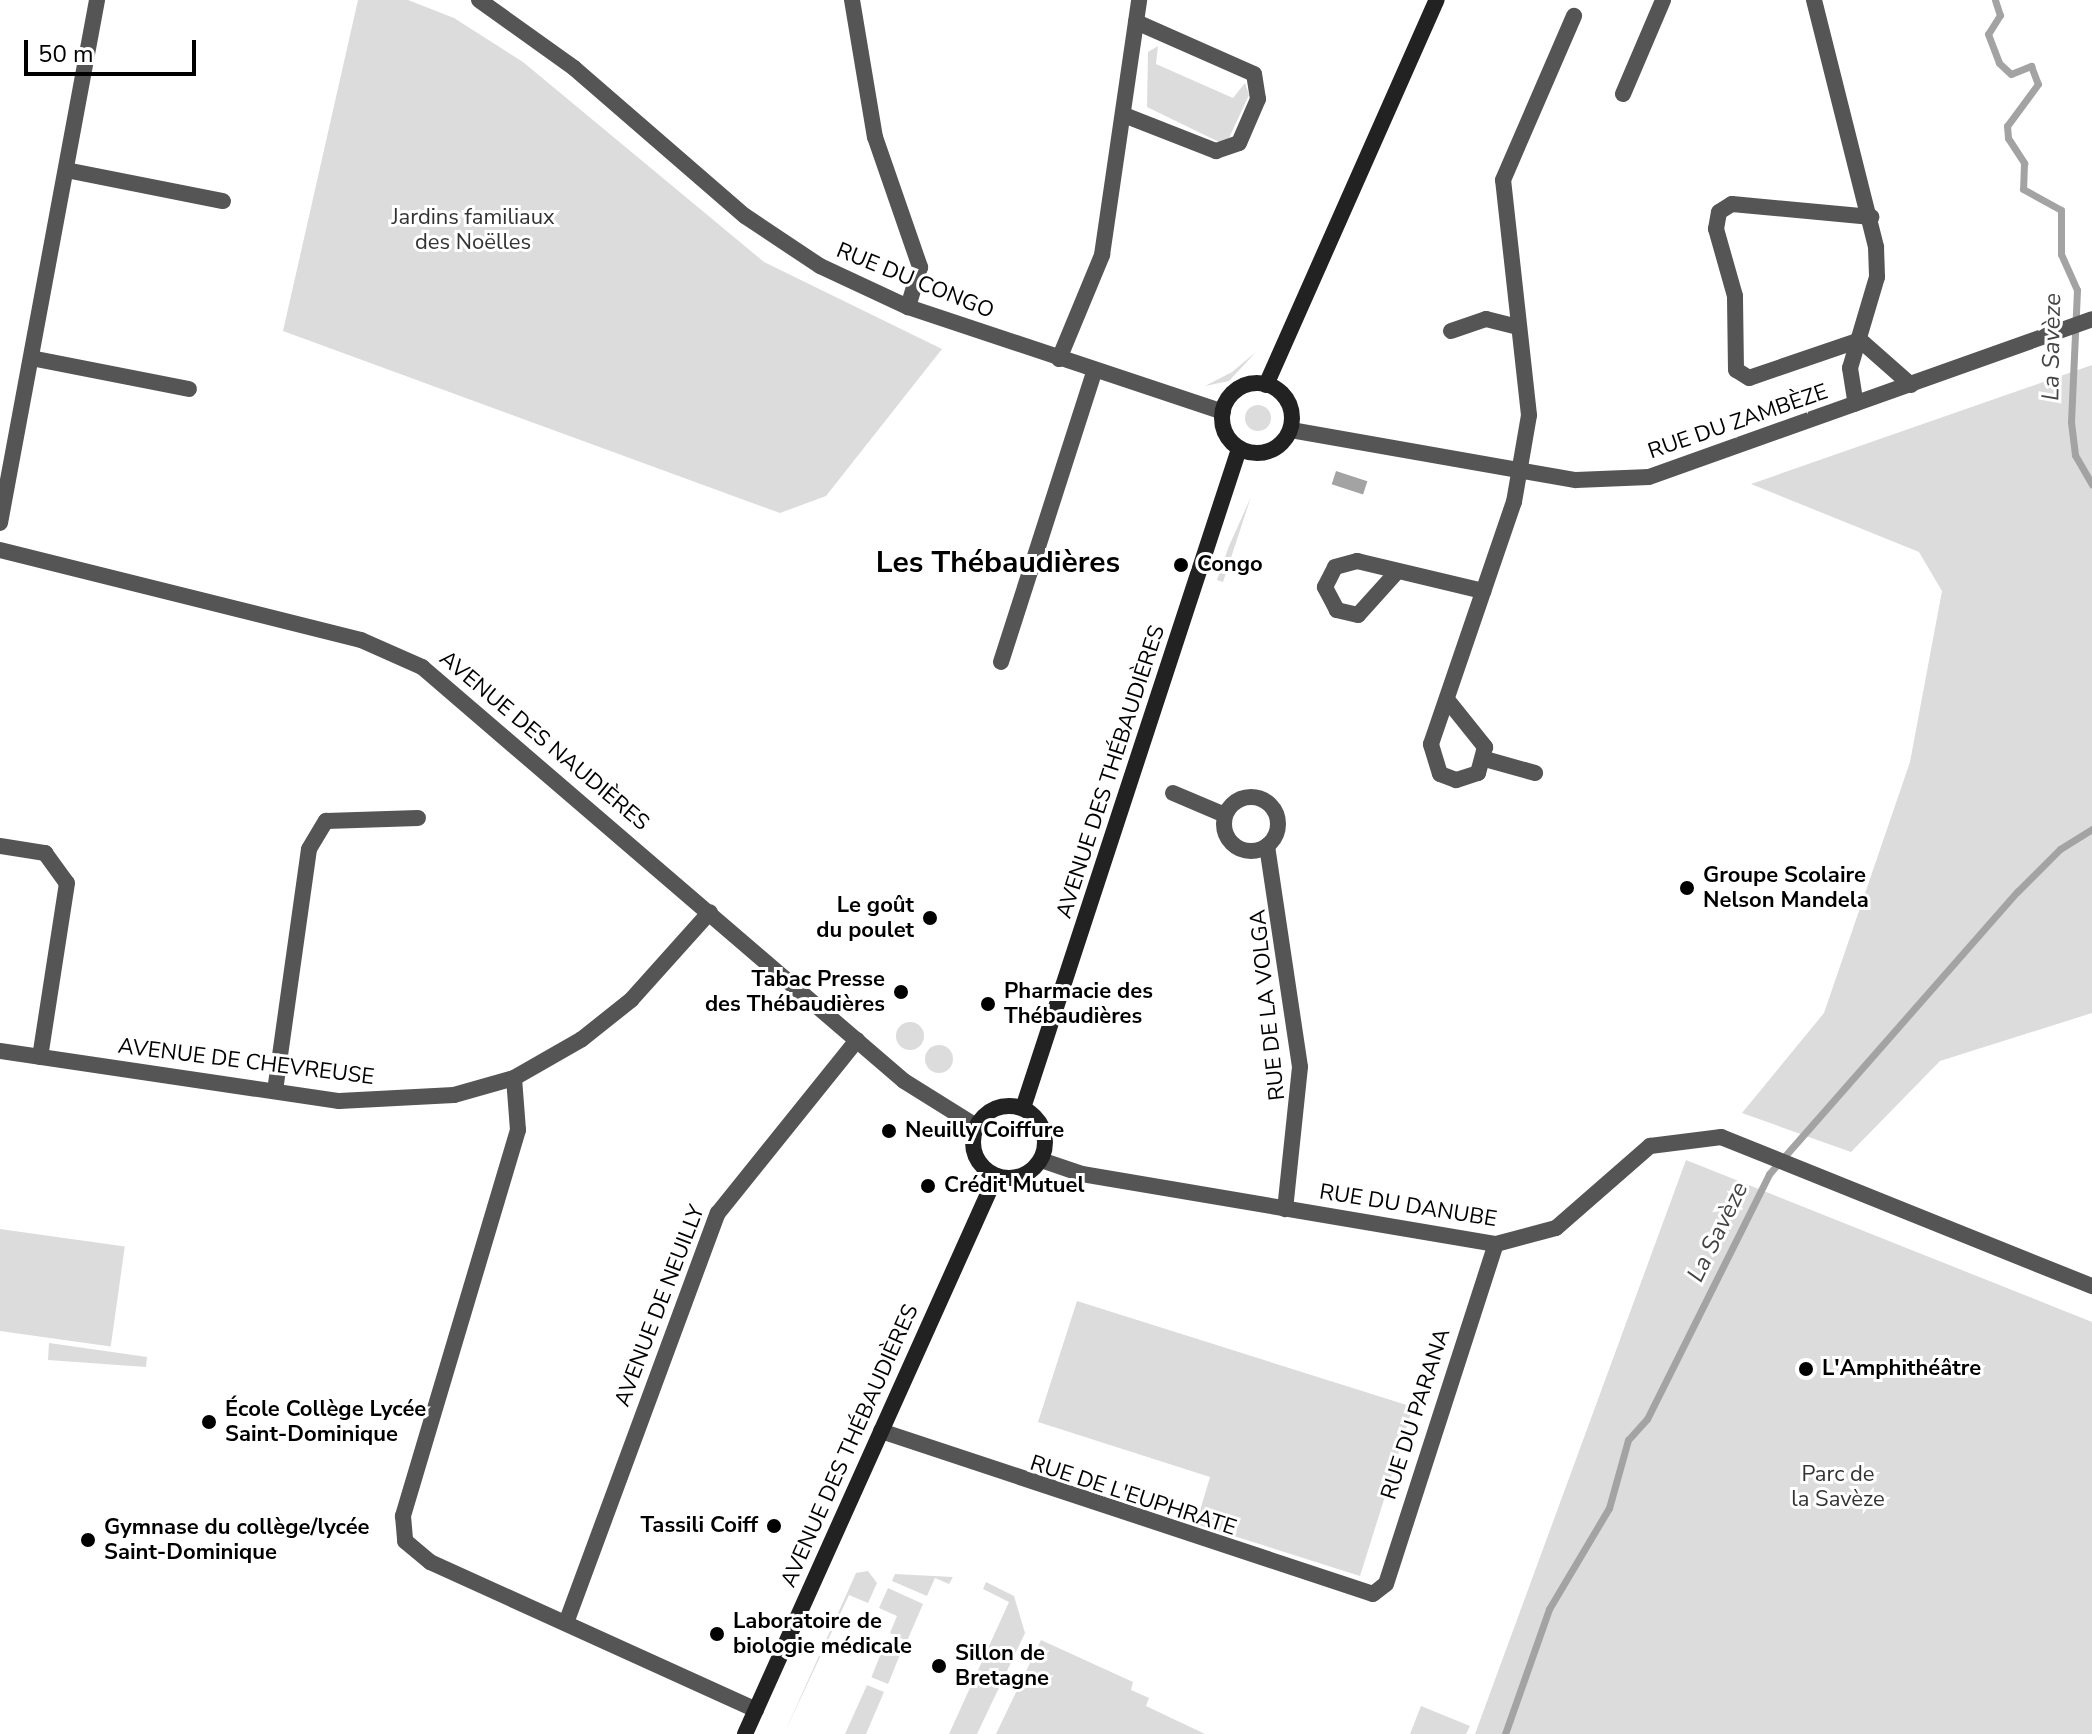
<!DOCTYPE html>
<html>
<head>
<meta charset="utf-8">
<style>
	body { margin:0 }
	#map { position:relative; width:2092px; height:1734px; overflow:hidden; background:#fff; font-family:"Nunito Sans",sans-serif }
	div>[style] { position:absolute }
	.green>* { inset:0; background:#dcdcdc; transform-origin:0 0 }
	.round { border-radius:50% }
	.water>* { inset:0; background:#a3a3a3; transform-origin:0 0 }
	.stream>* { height:7px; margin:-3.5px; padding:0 3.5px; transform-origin:3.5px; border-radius:3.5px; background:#a3a3a3 }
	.street>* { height:16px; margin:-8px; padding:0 8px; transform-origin:8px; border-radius:8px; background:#555 }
	.street>.ring { margin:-8px; padding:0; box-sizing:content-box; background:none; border:16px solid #555; border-radius:50% }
	.secondary>* { height:16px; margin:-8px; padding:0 8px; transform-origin:8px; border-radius:8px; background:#222 }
	.secondary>.ring { margin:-8px; padding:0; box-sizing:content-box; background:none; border:16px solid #222; border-radius:50% }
	.dots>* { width:22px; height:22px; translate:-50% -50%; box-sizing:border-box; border:4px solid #fff; border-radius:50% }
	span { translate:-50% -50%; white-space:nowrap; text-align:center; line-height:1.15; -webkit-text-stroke:6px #fff; paint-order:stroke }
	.park-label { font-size:22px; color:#333 }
	.street-label { font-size:22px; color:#000 }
	.poi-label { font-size:22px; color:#000; font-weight:700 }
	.left { translate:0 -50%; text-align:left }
	.right { translate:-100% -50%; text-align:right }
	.water-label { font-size:24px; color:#444; font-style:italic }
	.district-label { font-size:30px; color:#000; font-weight:700 }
	.scale { position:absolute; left:24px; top:40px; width:172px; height:36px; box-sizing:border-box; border:4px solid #000; border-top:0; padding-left:10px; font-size:24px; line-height:28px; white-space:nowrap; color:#000; -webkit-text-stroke:6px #fff; paint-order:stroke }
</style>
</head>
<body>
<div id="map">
	<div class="green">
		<div style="clip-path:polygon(358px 0,408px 0,454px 18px,523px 62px,764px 262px,942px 349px,826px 496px,780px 513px,283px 331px)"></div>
		<div style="clip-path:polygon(1158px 46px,1156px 64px,1233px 98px,1245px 83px,1249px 95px,1229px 138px,1219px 142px,1147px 107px,1148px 52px)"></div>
		<div style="clip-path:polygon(1256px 352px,1229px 381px,1205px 386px,1232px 372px)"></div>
		<div style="clip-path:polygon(2092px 365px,2092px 1013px,1940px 1061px,1851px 1152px,1742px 1113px,1824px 1013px,1910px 762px,1942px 591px,1919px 552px,1751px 484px)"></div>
		<div class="round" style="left:1245px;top:405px;width:26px;height:26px"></div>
		<div style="clip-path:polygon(1251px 497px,1223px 582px,1217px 580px,1229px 546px)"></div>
		<div class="round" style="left:896px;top:1022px;width:28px;height:28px"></div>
		<div class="round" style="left:925px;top:1045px;width:28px;height:28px"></div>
		<div style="clip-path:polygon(1686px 1160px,2092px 1322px,2092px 1734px,1475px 1734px)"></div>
		<div style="left:0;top:1229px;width:126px;height:101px;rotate:8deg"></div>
		<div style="clip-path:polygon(1077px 1301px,1413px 1407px,1360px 1576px,1196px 1524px,1210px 1477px,1038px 1422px)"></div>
		<div style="clip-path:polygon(49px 1343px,147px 1357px,146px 1367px,48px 1360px)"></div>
		<div style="clip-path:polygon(868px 1571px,877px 1583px,868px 1603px,849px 1595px,784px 1734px,856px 1573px)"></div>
		<div style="clip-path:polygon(895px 1574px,953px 1577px,949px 1584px,935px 1578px,927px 1596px,892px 1581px)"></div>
		<div style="clip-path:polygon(986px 1582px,1014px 1596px,1025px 1633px,977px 1734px,949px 1734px,1009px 1602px,983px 1589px)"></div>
		<div style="clip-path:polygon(888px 1588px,923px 1604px,907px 1641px,890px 1633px,897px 1616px,879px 1608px)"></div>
		<div style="clip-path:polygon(1041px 1640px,1133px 1682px,1131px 1690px,1149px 1698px,1146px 1706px,1205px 1734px,996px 1734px)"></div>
		<div style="left:886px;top:1641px;width:18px;height:39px;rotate:22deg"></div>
		<div style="clip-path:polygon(867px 1685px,884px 1692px,866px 1734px,845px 1734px)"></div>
		<div style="clip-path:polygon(1421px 1706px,1470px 1726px,1466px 1734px,1410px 1734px)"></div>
	</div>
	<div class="water">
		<div style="left:1336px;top:471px;width:33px;height:14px;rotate:18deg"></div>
	</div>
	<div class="stream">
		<div style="left:1995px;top:0;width:16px;rotate:72deg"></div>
		<div style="left:2000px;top:15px;width:22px;rotate:122deg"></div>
		<div style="left:1988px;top:34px;width:31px;rotate:69deg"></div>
		<div style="left:1999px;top:63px;width:16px;rotate:43deg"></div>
		<div style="left:2011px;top:74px;width:22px;rotate:-22deg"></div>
		<div style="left:2031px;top:66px;width:19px;rotate:69deg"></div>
		<div style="left:2038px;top:84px;width:52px;rotate:126.4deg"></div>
		<div style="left:2007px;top:126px;width:12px;rotate:85deg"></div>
		<div style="left:2008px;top:138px;width:30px;rotate:57deg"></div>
		<div style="left:2024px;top:163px;width:26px;rotate:92deg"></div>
		<div style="left:2023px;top:189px;width:43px;rotate:28.9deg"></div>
		<div style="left:2061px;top:210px;width:44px;rotate:90deg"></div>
		<div style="left:2061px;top:254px;width:39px;rotate:66deg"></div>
		<div style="left:2077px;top:290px;width:132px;rotate:92.6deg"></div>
		<div style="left:2071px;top:422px;width:33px;rotate:83deg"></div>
		<div style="left:2075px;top:455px;width:34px;rotate:60deg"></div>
		<div style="left:1505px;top:1734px;width:133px;rotate:-70.6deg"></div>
		<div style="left:1549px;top:1609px;width:117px;rotate:-59.3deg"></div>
		<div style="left:1609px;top:1508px;width:71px;rotate:-74.4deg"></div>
		<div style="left:1628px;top:1440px;width:28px;rotate:-48deg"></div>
		<div style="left:1647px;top:1419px;width:274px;rotate:-63.5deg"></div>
		<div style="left:1769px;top:1174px;width:376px;rotate:-48.7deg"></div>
		<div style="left:2017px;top:892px;width:61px;rotate:-45deg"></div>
		<div style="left:2060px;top:849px;width:38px;rotate:-32deg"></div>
	</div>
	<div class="street">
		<div style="left:479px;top:0;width:117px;rotate:35.6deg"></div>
		<div style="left:574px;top:68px;width:226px;rotate:40.9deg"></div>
		<div style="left:745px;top:216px;width:90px;rotate:33.7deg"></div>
		<div style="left:820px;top:266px;width:97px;rotate:25deg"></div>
		<div style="left:908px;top:307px;width:332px;rotate:18.4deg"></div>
		<div style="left:852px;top:0;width:139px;rotate:80.5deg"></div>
		<div style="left:875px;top:137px;width:138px;rotate:70.9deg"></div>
		<div style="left:920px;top:267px;width:42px;rotate:106.7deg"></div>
		<div style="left:1814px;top:0;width:255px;rotate:75.9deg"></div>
		<div style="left:1876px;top:247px;width:30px;rotate:88deg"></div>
		<div style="left:1877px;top:277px;width:95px;rotate:106.5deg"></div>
		<div style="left:1850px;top:368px;width:36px;rotate:81deg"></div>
		<div style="left:1623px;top:94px;width:102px;rotate:-66.9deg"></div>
		<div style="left:1124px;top:115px;width:99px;rotate:21.4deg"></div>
		<div style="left:1216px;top:151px;width:24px;rotate:-19deg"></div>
		<div style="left:1239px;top:143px;width:48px;rotate:-66.6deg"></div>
		<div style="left:1258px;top:99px;width:25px;rotate:-99deg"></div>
		<div style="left:1254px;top:74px;width:129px;rotate:-156.2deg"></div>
		<div style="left:66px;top:170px;width:160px;rotate:11.2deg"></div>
		<div style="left:1451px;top:331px;width:37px;rotate:-19deg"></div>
		<div style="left:1486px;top:319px;width:34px;rotate:14deg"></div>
		<div style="left:1860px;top:340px;width:117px;rotate:161.1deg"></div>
		<div style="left:1749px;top:378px;width:15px;rotate:-148deg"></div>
		<div style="left:1736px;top:370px;width:74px;rotate:-90.8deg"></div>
		<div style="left:1735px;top:296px;width:70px;rotate:-105.8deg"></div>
		<div style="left:1716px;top:229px;width:17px;rotate:-80deg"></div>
		<div style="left:1719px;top:212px;width:15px;rotate:-32deg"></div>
		<div style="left:1732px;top:204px;width:140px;rotate:5.3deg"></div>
		<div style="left:1860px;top:340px;width:68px;rotate:41.4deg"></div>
		<div style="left:31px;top:358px;width:161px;rotate:11.1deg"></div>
		<div style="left:1059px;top:359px;width:113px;rotate:-67.5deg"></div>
		<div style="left:1102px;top:255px;width:258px;rotate:-81.7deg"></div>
		<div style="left:1291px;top:430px;width:289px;rotate:10deg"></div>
		<div style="left:1576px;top:480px;width:73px;rotate:-2.4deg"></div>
		<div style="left:1649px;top:477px;width:470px;rotate:-19.6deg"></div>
		<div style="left:0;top:523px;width:532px;rotate:-79.49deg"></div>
		<div style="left:0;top:550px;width:372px;rotate:14deg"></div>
		<div style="left:361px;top:640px;width:67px;rotate:23.9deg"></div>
		<div style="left:422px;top:667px;width:635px;rotate:40.66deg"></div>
		<div style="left:904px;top:1081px;width:85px;rotate:32deg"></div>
		<div style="left:1395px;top:574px;width:55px;rotate:132.1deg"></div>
		<div style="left:1358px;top:615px;width:22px;rotate:-167deg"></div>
		<div style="left:1337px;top:610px;width:26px;rotate:-118deg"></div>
		<div style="left:1325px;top:587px;width:22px;rotate:-63deg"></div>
		<div style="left:1335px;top:567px;width:23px;rotate:-15deg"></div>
		<div style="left:1357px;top:561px;width:130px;rotate:13.4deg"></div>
		<div style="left:1001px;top:662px;width:307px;rotate:-72.2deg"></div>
		<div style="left:1449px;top:702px;width:58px;rotate:51.3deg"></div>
		<div style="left:1485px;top:747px;width:27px;rotate:105deg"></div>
		<div style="left:1478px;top:773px;width:23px;rotate:162deg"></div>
		<div style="left:1456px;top:780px;width:17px;rotate:-159deg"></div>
		<div style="left:1440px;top:774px;width:31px;rotate:-107deg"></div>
		<div style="left:1431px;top:744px;width:256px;rotate:-71.1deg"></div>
		<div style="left:1514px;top:502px;width:88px;rotate:-80.2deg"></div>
		<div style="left:1529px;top:415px;width:236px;rotate:-96.3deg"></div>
		<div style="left:1503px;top:180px;width:179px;rotate:-66.6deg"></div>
		<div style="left:1485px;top:759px;width:52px;rotate:15.6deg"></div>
		<div style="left:1173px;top:793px;width:56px;rotate:22.9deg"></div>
		<div class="ring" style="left:1224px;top:797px;width:38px;height:38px"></div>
		<div style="left:0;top:846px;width:46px;rotate:8.8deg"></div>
		<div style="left:45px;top:853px;width:37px;rotate:54deg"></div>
		<div style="left:67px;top:883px;width:176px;rotate:98.8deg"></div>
		<div style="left:1267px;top:846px;width:223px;rotate:81.5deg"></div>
		<div style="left:1300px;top:1067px;width:143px;rotate:96deg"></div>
		<div style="left:0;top:1051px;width:343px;rotate:8.4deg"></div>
		<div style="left:339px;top:1101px;width:115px;rotate:-3deg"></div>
		<div style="left:454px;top:1095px;width:62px;rotate:-15.8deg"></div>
		<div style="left:514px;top:1078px;width:78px;rotate:-29.8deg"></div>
		<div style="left:582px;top:1039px;width:63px;rotate:-38.5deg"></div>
		<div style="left:631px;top:1000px;width:118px;rotate:-48.1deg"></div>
		<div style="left:514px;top:1078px;width:52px;rotate:85.6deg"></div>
		<div style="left:518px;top:1130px;width:403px;rotate:106.6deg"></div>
		<div style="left:403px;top:1516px;width:25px;rotate:85deg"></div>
		<div style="left:405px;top:1541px;width:33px;rotate:40deg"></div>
		<div style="left:430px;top:1562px;width:358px;rotate:24.4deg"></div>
		<div style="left:275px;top:1091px;width:244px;rotate:-82deg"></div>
		<div style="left:309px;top:849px;width:33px;rotate:-59deg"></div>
		<div style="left:326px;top:821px;width:92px;rotate:-1.9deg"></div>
		<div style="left:1041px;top:1160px;width:43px;rotate:18.9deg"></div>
		<div style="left:1082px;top:1174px;width:420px;rotate:9.6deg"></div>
		<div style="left:1496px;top:1244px;width:62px;rotate:-14.9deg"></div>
		<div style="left:1556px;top:1228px;width:125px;rotate:-41.1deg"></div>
		<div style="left:1650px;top:1146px;width:72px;rotate:-7.2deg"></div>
		<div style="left:1721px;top:1137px;width:400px;rotate:21.9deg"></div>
		<div style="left:881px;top:1431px;width:518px;rotate:18.33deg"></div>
		<div style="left:1373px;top:1594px;width:16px;rotate:-38deg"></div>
		<div style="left:1386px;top:1584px;width:357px;rotate:-72.1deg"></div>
		<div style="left:566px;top:1623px;width:437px;rotate:-69.7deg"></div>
		<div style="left:718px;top:1213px;width:222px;rotate:-51.2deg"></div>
	</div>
	<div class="secondary">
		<div class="ring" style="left:1222px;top:383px;width:54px;height:54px"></div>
		<div style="left:1266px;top:385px;width:421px;rotate:-66.1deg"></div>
		<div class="ring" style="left:973px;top:1106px;width:56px;height:56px"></div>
		<div style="left:1023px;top:1108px;width:693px;rotate:-71.85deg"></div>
		<div style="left:745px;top:1734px;width:612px;rotate:-65.78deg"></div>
	</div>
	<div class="dots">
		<div style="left:1181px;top:565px;background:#000"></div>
		<div style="left:1687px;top:888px;background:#000"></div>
		<div style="left:930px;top:918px;background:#000"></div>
		<div style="left:901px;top:992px;background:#000"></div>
		<div style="left:988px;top:1004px;background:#000"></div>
		<div style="left:889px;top:1131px;background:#000"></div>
		<div style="left:928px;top:1186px;background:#000"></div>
		<div style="left:1806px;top:1369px;background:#000"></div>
		<div style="left:209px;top:1422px;background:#000"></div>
		<div style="left:774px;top:1526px;background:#000"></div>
		<div style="left:88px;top:1540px;background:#000"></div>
		<div style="left:717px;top:1634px;background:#000"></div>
		<div style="left:939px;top:1666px;background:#000"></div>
	</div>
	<div class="park-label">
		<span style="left:473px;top:230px">Jardins familiaux<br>des Noëlles</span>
		<span style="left:1838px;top:1487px">Parc de<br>la Savèze</span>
	</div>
	<div class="street-label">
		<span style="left:915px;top:281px;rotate:22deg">RUE DU CONGO</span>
		<span style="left:1738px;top:422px;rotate:-19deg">RUE DU ZAMBÈZE</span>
		<span style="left:544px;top:741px;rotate:40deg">AVENUE DES NAUDIÈRES</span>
		<span style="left:1111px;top:772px;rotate:-72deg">AVENUE DES THÉBAUDIÈRES</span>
		<span style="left:1268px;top:1005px;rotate:-96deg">RUE DE LA VOLGA</span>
		<span style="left:246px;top:1062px;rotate:7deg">AVENUE DE CHEVREUSE</span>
		<span style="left:1408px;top:1206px;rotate:9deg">RUE DU DANUBE</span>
		<span style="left:660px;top:1306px;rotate:-69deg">AVENUE DE NEUILLY</span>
		<span style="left:1416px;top:1414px;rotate:-72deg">RUE DU PARANA</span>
		<span style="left:850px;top:1446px;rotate:-66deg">AVENUE DES THÉBAUDIÈRES</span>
		<span style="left:1133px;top:1496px;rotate:18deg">RUE DE L'EUPHRATE</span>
	</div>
	<div class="poi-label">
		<span class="left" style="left:1197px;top:565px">Congo</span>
		<span class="left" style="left:1703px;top:888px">Groupe Scolaire<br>Nelson Mandela</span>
		<span class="right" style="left:914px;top:918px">Le goût<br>du poulet</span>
		<span class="right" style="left:885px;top:992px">Tabac Presse<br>des Thébaudières</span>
		<span class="left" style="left:1004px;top:1004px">Pharmacie des<br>Thébaudières</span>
		<span class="left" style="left:905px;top:1131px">Neuilly Coiffure</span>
		<span class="left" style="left:944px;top:1186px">Crédit Mutuel</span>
		<span class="left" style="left:1822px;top:1369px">L'Amphithéâtre</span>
		<span class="left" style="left:225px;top:1422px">École Collège Lycée<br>Saint-Dominique</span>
		<span class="right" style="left:758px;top:1526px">Tassili Coiff</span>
		<span class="left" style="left:104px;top:1540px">Gymnase du collège/lycée<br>Saint-Dominique</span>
		<span class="left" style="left:733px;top:1634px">Laboratoire de<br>biologie médicale</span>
		<span class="left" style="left:955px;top:1666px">Sillon de<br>Bretagne</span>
	</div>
	<div class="water-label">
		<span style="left:2052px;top:347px;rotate:-89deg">La Savèze</span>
		<span style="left:1718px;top:1232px;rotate:-64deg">La Savèze</span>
	</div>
	<div class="district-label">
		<span style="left:998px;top:563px">Les Thébaudières</span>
	</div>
	<div class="scale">50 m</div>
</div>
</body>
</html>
